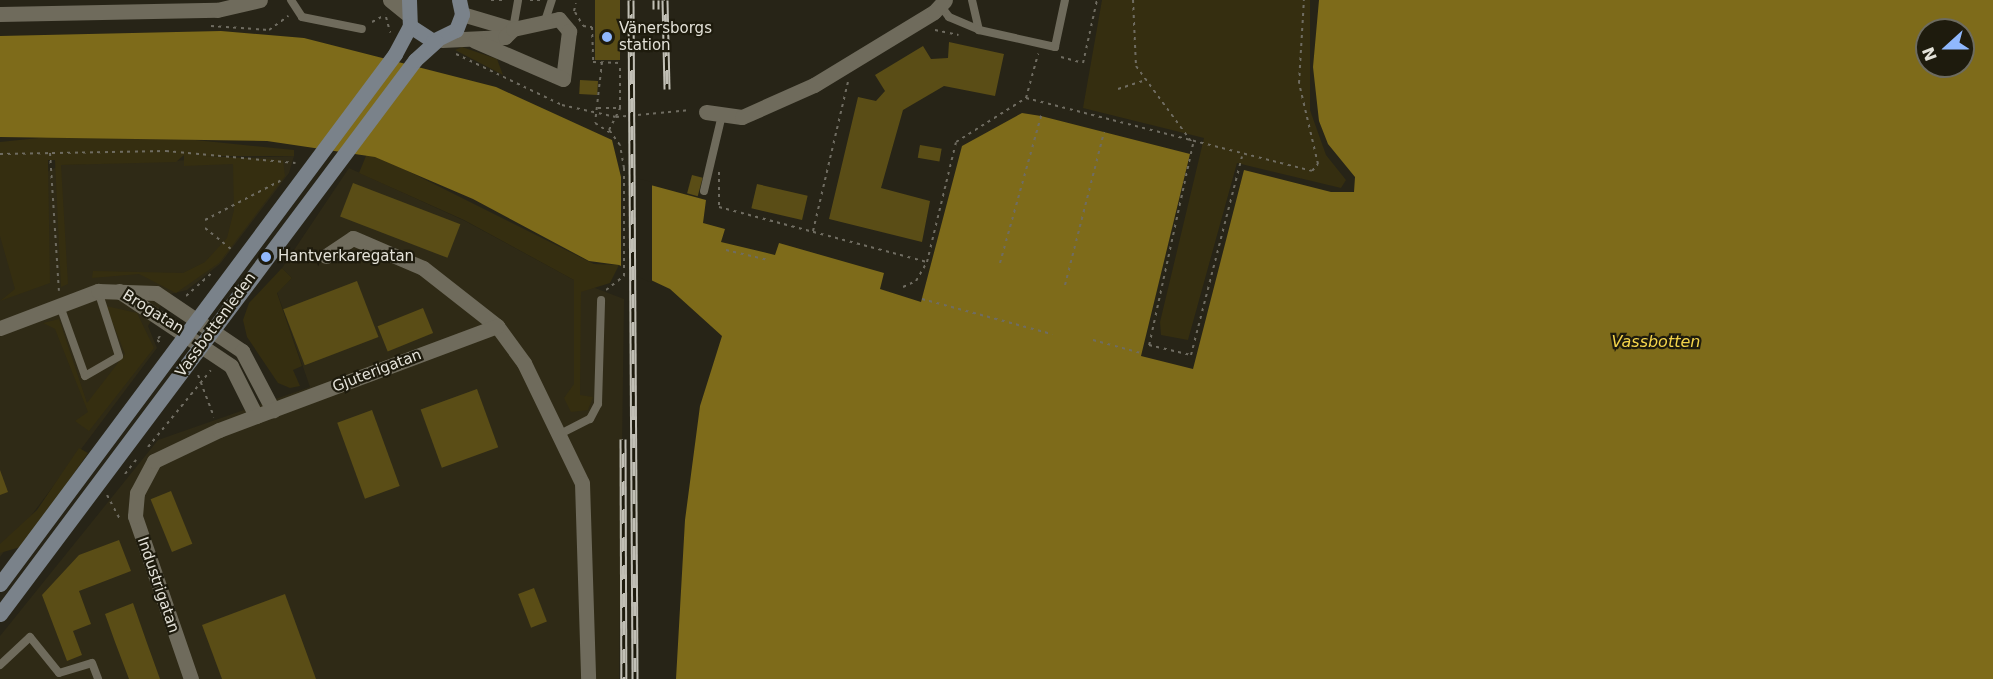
<!DOCTYPE html>
<html>
<head>
<meta charset="utf-8">
<style>
	body { margin:0 }
	#map { position:relative; width:1993px; height:679px; overflow:hidden; background:#272417; font-family:"DejaVu Sans",sans-serif }
	div>[style] { position:absolute }
	.built>* { inset:0; background:#2f2a16 }
	.green>* { inset:0; background:#352e10 }
	.water>* { inset:0; background:#7e6b1a }
	.pier>* { inset:0; background:#272417 }
	.building>* { inset:0; background:#5a4d16; transform-origin:0 0 }
	.path>* { height:2px; margin-top:-1px; transform-origin:0; background:repeating-linear-gradient(90deg,#6f6c61 0 3px,transparent 0 7.5px) }
	.lane>* { height:8px; margin:-4px; padding:0 4px; transform-origin:4px; border-radius:4px; background:#6f6b5c }
	.street>* { height:15px; margin:-7.5px; padding:0 7.5px; transform-origin:7.5px; border-radius:7.5px; background:#6f6b5c }
	.secondary>* { height:15px; margin:-7.5px; padding:0 7.5px; transform-origin:7.5px; border-radius:7.5px; background:#7a828a }
	.rail>* { height:7px; margin-top:-3.5px; transform-origin:0; background:repeating-linear-gradient(90deg,#1e1b0d 0 14px,#c1bfb5 0 28px); box-sizing:border-box; border-block:2px solid #c1bfb5 }
	.dots>* { width:16px; height:16px; translate:-50% -50%; box-sizing:border-box; border:3px solid #1e1b0d; border-radius:50% }
	span { translate:-50% -50%; white-space:nowrap; text-align:center; line-height:1.15; -webkit-text-stroke:4.5px #1e1b0d; paint-order:stroke }
	.poi-label { font-size:15px; color:#e4e2d9 }
	.left { translate:0 -50%; text-align:left }
	.street-label { font-size:15px; color:#e4e2d9 }
	.water-label { font-size:16px; color:#f4d44b; font-style:italic }
	.north { position:absolute; left:1915px; top:18px; width:60px; height:60px; box-sizing:border-box; background:#1e1b0d; border:2px solid #6d6b5f; border-radius:50%; rotate:249deg; font-size:16px; font-weight:700; line-height:24px; text-align:center; color:#e4e2d9 }
	.north::after { content:''; display:block; margin:auto; width:21px; height:27px; background:#90b8fd; clip-path:polygon(50% 0,100% 100%,50% 72%,0 100%) }
</style>
</head>
<body>
<div id="map">
	<div class="built">
		<div style="clip-path:polygon(294px 156px,289px 173px,220px 264px,187px 290px,167px 295px,148px 326px,157px 348px,0 557px,0 194px,61px 165px)"></div>
		<div style="clip-path:polygon(349px 168px,465px 221px,574px 280px,624px 299px,619px 679px,0 679px,0 636px,158px 440px,310px 387px,277px 292px,292px 278px,282px 268px)"></div>
	</div>
	<div class="green">
		<div style="clip-path:polygon(1102px 0,1310px 0,1310px 110px,1326px 155px,1346px 180px,1341px 188px,1237px 163px,1188px 340px,1161px 335px,1160px 322px,1204px 138px,1083px 108px)"></div>
		<div style="clip-path:polygon(462px 47px,497px 59px,503px 75px,455px 50px)"></div>
		<div style="clip-path:polygon(58px 136px,176px 138px,294px 150px,294px 156px,205px 156px,283px 160px,285px 176px,219px 263px,176px 293px,139px 274px,92px 278px,93px 271px,183px 273px,205px 262px,227px 238px,234px 210px,233px 164px,184px 166px,184px 155px,176px 162px,61px 165px,68px 284px,61px 287px,55px 160px,48px 160px,50px 283px,0 301px,15px 289px,0 236px,0 142px)"></div>
		<div style="clip-path:polygon(368px 151px,594px 264px,619px 265px,610px 283px,581px 292px,580px 395px,593px 397px,588px 410px,571px 412px,564px 398px,574px 384px,574px 280px,464px 220px,359px 173px)"></div>
		<div style="clip-path:polygon(282px 268px,292px 278px,277px 293px,302px 366px,293px 370px,300px 386px,290px 388px,278px 383px,247px 337px,243px 320px,249px 303px)"></div>
		<div style="clip-path:polygon(106px 306px,137px 313px,154px 348px,89px 431px,75px 421px,88px 412px,55px 329px,43px 323px,59px 319px,87px 403px,125px 354px)"></div>
		<div style="clip-path:polygon(79px 448px,88px 453px,24px 546px,0 553px,0 544px,37px 510px)"></div>
	</div>
	<div class="water">
		<div style="clip-path:polygon(evenodd,1319px 0,1993px 0,1993px 679px,676px 679px,685px 520px,700px 406px,722px 336px,670px 289px,619px 265px,589px 261px,473px 199px,375px 157px,267px 141px,0 137px,0 36px,221px 31px,304px 38px,496px 87px,612px 140px,621px 177px,706px 200px,703px 223px,725px 229px,721px 242px,775px 255px,779px 243px,884px 273px,880px 289px,921px 302px,962px 146px,1022px 113px,1041px 116px,1190px 154px,1141px 356px,1193px 369px,1244px 170px,1331px 192px,1354px 192px,1355px 177px,1328px 144px,1319px 121px,1313px 67px,1319px 0,1927px 30px,1963px 30px,1963px 66px,1927px 66px,1927px 30px)"></div>
	</div>
	<div class="pier">
		<div style="clip-path:polygon(621px 168px,623px 175px,652px 182px,652px 283px,621px 269px)"></div>
	</div>
	<div class="building">
		<div style="left:595px;top:0;width:25px;height:60px"></div>
		<div style="clip-path:polygon(949px 42px,1004px 54px,995px 96px,944px 86px,903px 110px,881px 188px,930px 201px,922px 242px,829px 219px,858px 97px,876px 101px,885px 91px,875px 75px,923px 46px,931px 59px,948px 58px)"></div>
		<div style="left:580px;top:80px;width:18px;height:14px;rotate:3deg"></div>
		<div style="left:920px;top:145px;width:22px;height:13px;rotate:10deg"></div>
		<div style="left:692px;top:175px;width:11px;height:19px;rotate:15deg"></div>
		<div style="left:353px;top:183px;width:115px;height:36px;rotate:21deg"></div>
		<div style="left:757px;top:184px;width:52px;height:25px;rotate:13deg"></div>
		<div style="left:357px;top:281px;width:60px;height:79px;rotate:69deg"></div>
		<div style="left:423px;top:308px;width:27px;height:49px;rotate:68deg"></div>
		<div style="left:477px;top:389px;width:62px;height:60px;rotate:70deg"></div>
		<div style="left:372px;top:410px;width:81px;height:37px;rotate:70deg"></div>
		<div style="clip-path:polygon(0 470px,8px 492px,0 495px)"></div>
		<div style="left:171px;top:491px;width:57px;height:22px;rotate:68deg"></div>
		<div style="clip-path:polygon(119px 540px,131px 571px,79px 591px,91px 624px,73px 631px,82px 655px,67px 661px,42px 595px,79px 555px)"></div>
		<div style="left:534px;top:588px;width:36px;height:17px;rotate:69deg"></div>
		<div style="clip-path:polygon(285px 594px,316px 679px,222px 679px,202px 625px)"></div>
		<div style="clip-path:polygon(133px 603px,147px 643px,160px 679px,129px 679px,115px 642px,105px 614px)"></div>
	</div>
	<div class="path">
		<div style="left:491px;top:0;width:15px"></div>
		<div style="left:530px;top:0;width:10px"></div>
		<div style="left:1133px;top:0;width:66px;rotate:87.4deg"></div>
		<div style="left:1136px;top:66px;width:97px;rotate:53.8deg"></div>
		<div style="left:1193px;top:144px;width:206px;rotate:102.3deg"></div>
		<div style="left:1149px;top:345px;width:43px;rotate:13.4deg"></div>
		<div style="left:1191px;top:355px;width:205px;rotate:-75.6deg"></div>
		<div style="left:574px;top:11px;width:8px;rotate:-76deg"></div>
		<div style="left:575px;top:12px;width:16px;rotate:60deg"></div>
		<div style="left:583px;top:26px;width:9px;rotate:6deg"></div>
		<div style="left:592px;top:27px;width:35px;rotate:88deg"></div>
		<div style="left:593px;top:62px;width:28px;rotate:2deg"></div>
		<div style="left:386px;top:17px;width:16px;rotate:75deg"></div>
		<div style="left:372px;top:22px;width:15px;rotate:-28deg"></div>
		<div style="left:211px;top:26px;width:58px;rotate:3.9deg"></div>
		<div style="left:269px;top:30px;width:24px;rotate:-36deg"></div>
		<div style="left:935px;top:30px;width:24px;rotate:12deg"></div>
		<div style="left:456px;top:54px;width:118px;rotate:25.7deg"></div>
		<div style="left:562px;top:105px;width:55px;rotate:12.5deg"></div>
		<div style="left:616px;top:117px;width:75px;rotate:-5.3deg"></div>
		<div style="left:1061px;top:57px;width:23px;rotate:15deg"></div>
		<div style="left:1083px;top:63px;width:65px;rotate:-77.5deg"></div>
		<div style="left:602px;top:62px;width:61px;rotate:96.5deg"></div>
		<div style="left:595px;top:123px;width:17px;rotate:33deg"></div>
		<div style="left:1118px;top:89px;width:26px;rotate:-18deg"></div>
		<div style="left:1026px;top:98px;width:295px;rotate:14.3deg"></div>
		<div style="left:1312px;top:171px;width:9px;rotate:-49deg"></div>
		<div style="left:1318px;top:164px;width:83px;rotate:-103.2deg"></div>
		<div style="left:1299px;top:83px;width:83px;rotate:-86.6deg"></div>
		<div style="left:598px;top:108px;width:22px"></div>
		<div style="left:620px;top:108px;width:44px;rotate:-90deg"></div>
		<div style="left:50px;top:153px;width:138px;rotate:86.3deg"></div>
		<div style="left:0;top:154px;width:166px;rotate:-1deg"></div>
		<div style="left:166px;top:151px;width:130px;rotate:5.3deg"></div>
		<div style="left:719px;top:172px;width:35px;rotate:90deg"></div>
		<div style="left:719px;top:207px;width:215px;rotate:14.8deg"></div>
		<div style="left:205px;top:220px;width:85px;rotate:-27.5deg"></div>
		<div style="left:205px;top:228px;width:33px;rotate:39deg"></div>
		<div style="left:813px;top:231px;width:153px;rotate:-76.8deg"></div>
		<div style="left:726px;top:250px;width:43px;rotate:13.4deg"></div>
		<div style="left:1000px;top:263px;width:153px;rotate:-74.4deg"></div>
		<div style="left:1065px;top:285px;width:158px;rotate:-75.7deg"></div>
		<div style="left:903px;top:287px;width:14px;rotate:-25deg"></div>
		<div style="left:916px;top:281px;width:22px;rotate:-60deg"></div>
		<div style="left:927px;top:262px;width:123px;rotate:-76.4deg"></div>
		<div style="left:956px;top:142px;width:83px;rotate:-32.2deg"></div>
		<div style="left:1026px;top:98px;width:46px;rotate:-74.7deg"></div>
		<div style="left:606px;top:290px;width:23px;rotate:-38deg"></div>
		<div style="left:624px;top:276px;width:108px;rotate:-90deg"></div>
		<div style="left:624px;top:168px;width:23px;rotate:-100deg"></div>
		<div style="left:620px;top:145px;width:19px;rotate:-126deg"></div>
		<div style="left:609px;top:130px;width:25px;rotate:-63deg"></div>
		<div style="left:186px;top:296px;width:36px;rotate:-42deg"></div>
		<div style="left:922px;top:299px;width:135px;rotate:15.1deg"></div>
		<div style="left:160px;top:336px;width:5px;rotate:127deg"></div>
		<div style="left:157px;top:340px;width:6px;rotate:39deg"></div>
		<div style="left:1093px;top:340px;width:50px;rotate:15.2deg"></div>
		<div style="left:198px;top:375px;width:45px;rotate:69.1deg"></div>
		<div style="left:148px;top:447px;width:99px;rotate:-50.7deg"></div>
		<div style="left:125px;top:474px;width:18px;rotate:-52deg"></div>
		<div style="left:107px;top:495px;width:27px;rotate:62deg"></div>
	</div>
	<div class="lane">
		<div style="left:291px;top:0;width:20px;rotate:57deg"></div>
		<div style="left:302px;top:17px;width:61px;rotate:11.3deg"></div>
		<div style="left:972px;top:0;width:31px;rotate:77deg"></div>
		<div style="left:940px;top:5px;width:15px;rotate:53deg"></div>
		<div style="left:949px;top:17px;width:33px;rotate:23deg"></div>
		<div style="left:979px;top:30px;width:78px;rotate:12.6deg"></div>
		<div style="left:1055px;top:47px;width:48px;rotate:-78deg"></div>
		<div style="left:545px;top:21px;width:22px;rotate:-72deg"></div>
		<div style="left:513px;top:29px;width:29px;rotate:-80deg"></div>
		<div style="left:704px;top:191px;width:78px;rotate:-76.7deg"></div>
		<div style="left:60px;top:306px;width:74px;rotate:70.3deg"></div>
		<div style="left:85px;top:376px;width:39px;rotate:-30deg"></div>
		<div style="left:119px;top:356px;width:68px;rotate:-107.9deg"></div>
		<div style="left:562px;top:433px;width:31px;rotate:-27deg"></div>
		<div style="left:590px;top:419px;width:17px;rotate:-62deg"></div>
		<div style="left:598px;top:404px;width:104px;rotate:-88.3deg"></div>
		<div style="left:0;top:665px;width:41px;rotate:-43deg"></div>
		<div style="left:30px;top:637px;width:46px;rotate:51.1deg"></div>
		<div style="left:59px;top:673px;width:34px;rotate:-17deg"></div>
		<div style="left:92px;top:663px;width:17px;rotate:69deg"></div>
	</div>
	<div class="street">
		<div style="left:390px;top:0;width:21px;rotate:39deg"></div>
		<div style="left:0;top:14px;width:217px;rotate:-1.1deg"></div>
		<div style="left:217px;top:10px;width:44px;rotate:-13.1deg"></div>
		<div style="left:462px;top:14px;width:53px;rotate:16.4deg"></div>
		<div style="left:442px;top:40px;width:63px;rotate:-2.7deg"></div>
		<div style="left:505px;top:37px;width:11px;rotate:-45deg"></div>
		<div style="left:513px;top:29px;width:47px;rotate:-12.3deg"></div>
		<div style="left:559px;top:19px;width:16px;rotate:50deg"></div>
		<div style="left:569px;top:31px;width:48px;rotate:97.1deg"></div>
		<div style="left:563px;top:79px;width:96px;rotate:-156.6deg"></div>
		<div style="left:706px;top:112px;width:36px;rotate:8deg"></div>
		<div style="left:742px;top:117px;width:79px;rotate:-24deg"></div>
		<div style="left:814px;top:85px;width:140px;rotate:-31.3deg"></div>
		<div style="left:934px;top:12px;width:16px;rotate:-47deg"></div>
		<div style="left:326px;top:256px;width:32px;rotate:-34deg"></div>
		<div style="left:353px;top:238px;width:76px;rotate:23.2deg"></div>
		<div style="left:423px;top:268px;width:94px;rotate:38.1deg"></div>
		<div style="left:497px;top:326px;width:46px;rotate:53.9deg"></div>
		<div style="left:524px;top:363px;width:133px;rotate:64.2deg"></div>
		<div style="left:582px;top:483px;width:196px;rotate:88.2deg"></div>
		<div style="left:119px;top:291px;width:135px;rotate:33.8deg"></div>
		<div style="left:231px;top:366px;width:56px;rotate:63.4deg"></div>
		<div style="left:0;top:328px;width:105px;rotate:-20.7deg"></div>
		<div style="left:98px;top:291px;width:58px;rotate:2deg"></div>
		<div style="left:156px;top:293px;width:104px;rotate:34deg"></div>
		<div style="left:242px;top:351px;width:67px;rotate:62.3deg"></div>
		<div style="left:191px;top:679px;width:172px;rotate:-109deg"></div>
		<div style="left:135px;top:516px;width:23px;rotate:-85deg"></div>
		<div style="left:137px;top:493px;width:36px;rotate:-62deg"></div>
		<div style="left:154px;top:461px;width:72px;rotate:-25.5deg"></div>
		<div style="left:219px;top:430px;width:297px;rotate:-20.5deg"></div>
	</div>
	<div class="secondary">
		<div style="left:409px;top:0;width:26px;rotate:88deg"></div>
		<div style="left:410px;top:26px;width:27px;rotate:33deg"></div>
		<div style="left:433px;top:41px;width:25px;rotate:-26deg"></div>
		<div style="left:456px;top:30px;width:17px;rotate:-69deg"></div>
		<div style="left:462px;top:14px;width:14px;rotate:-102deg"></div>
		<div style="left:0;top:584px;width:661px;rotate:-53.3deg"></div>
		<div style="left:395px;top:54px;width:32px;rotate:-62deg"></div>
		<div style="left:0;top:614px;width:692px;rotate:-53.16deg"></div>
		<div style="left:415px;top:60px;width:28px;rotate:-42deg"></div>
	</div>
	<div class="rail">
		<div style="left:631px;top:0;width:679px;rotate:89.66deg"></div>
		<div style="left:665px;top:0;width:89px;rotate:88.7deg"></div>
		<div style="left:656px;top:9px;width:9px;rotate:-90deg"></div>
		<div style="left:623px;top:439px;width:240px;rotate:89.8deg"></div>
	</div>
	<div class="dots">
		<div style="left:607px;top:37px;background:#90b8fd"></div>
		<div style="left:266px;top:257px;background:#90b8fd"></div>
	</div>
	<div class="poi-label">
		<span class="left" style="left:619px;top:37px">Vänersborgs<br>station</span>
		<span class="left" style="left:278px;top:257px">Hantverkaregatan</span>
	</div>
	<div class="street-label">
		<span style="left:153px;top:312px;rotate:32deg">Brogatan</span>
		<span style="left:216px;top:325px;rotate:-54deg">Vassbottenleden</span>
		<span style="left:377px;top:371px;rotate:-21deg">Gjuterigatan</span>
		<span style="left:158px;top:585px;rotate:71deg">Industrigatan</span>
	</div>
	<div class="water-label">
		<span style="left:1656px;top:342px">Vassbotten</span>
	</div>
	<div class="north">N</div>
</div>
</body>
</html>
